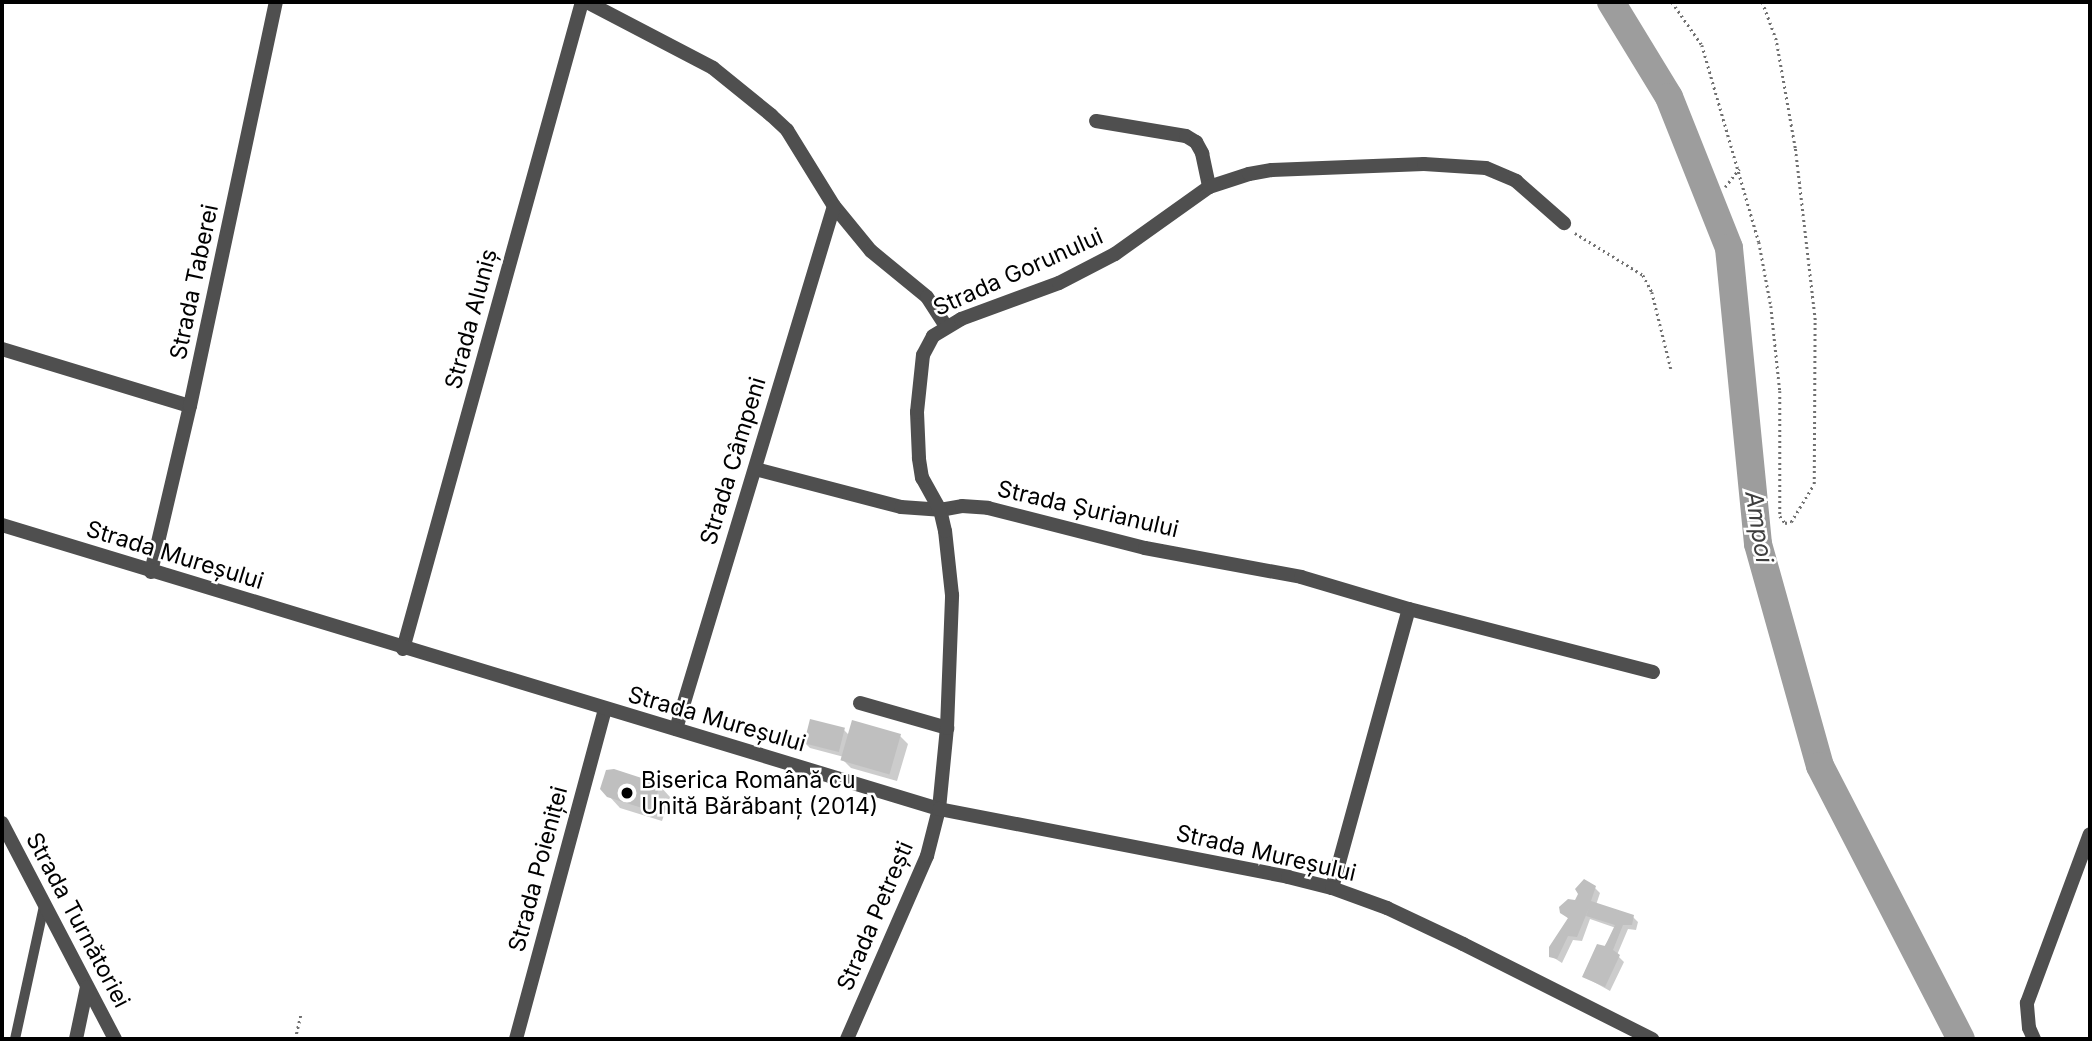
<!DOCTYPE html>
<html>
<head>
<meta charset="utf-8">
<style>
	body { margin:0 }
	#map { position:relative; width:2092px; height:1041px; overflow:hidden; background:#fff; font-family:Inter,sans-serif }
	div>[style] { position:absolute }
	.shadow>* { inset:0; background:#0003 }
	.river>* { height:28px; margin:-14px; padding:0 14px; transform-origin:14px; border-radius:14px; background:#9d9d9d }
	.building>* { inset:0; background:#bfbfbf; transform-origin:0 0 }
	.path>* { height:2.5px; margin-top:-1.25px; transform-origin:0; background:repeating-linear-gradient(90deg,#717171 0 2px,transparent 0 5.5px) }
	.service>* { height:10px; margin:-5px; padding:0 5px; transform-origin:5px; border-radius:5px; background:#4f4f4f }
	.minor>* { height:14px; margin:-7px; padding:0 7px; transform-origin:7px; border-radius:7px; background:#4f4f4f }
	.tertiary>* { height:14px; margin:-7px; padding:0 7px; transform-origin:7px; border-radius:7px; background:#4f4f4f }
	.dots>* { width:19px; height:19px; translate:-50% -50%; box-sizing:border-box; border:4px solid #fff; border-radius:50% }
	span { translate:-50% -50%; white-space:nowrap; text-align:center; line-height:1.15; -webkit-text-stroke:5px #fff; paint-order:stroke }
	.street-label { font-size:23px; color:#000 }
	.poi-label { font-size:23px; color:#000 }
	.left { translate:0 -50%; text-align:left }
	.water-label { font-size:24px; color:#3e3e3e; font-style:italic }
	.frame { position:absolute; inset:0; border:4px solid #000; pointer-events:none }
</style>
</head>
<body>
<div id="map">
	<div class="shadow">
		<div style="clip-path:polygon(844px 730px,850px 736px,900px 736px,908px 744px,897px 781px,851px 768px,843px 760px,844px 757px,810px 748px,805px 743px)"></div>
		<div style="clip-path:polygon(614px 771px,660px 786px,670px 797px,662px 821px,620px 808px,609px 796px)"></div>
		<div style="clip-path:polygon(1595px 888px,1600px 893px,1596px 905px,1633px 917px,1638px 922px,1636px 930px,1628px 929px,1617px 955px,1624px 962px,1610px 991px,1585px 977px,1616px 928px,1590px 919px,1582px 941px,1573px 940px,1562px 963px,1551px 956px,1569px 919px,1561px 912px)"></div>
	</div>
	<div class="river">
		<div style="left:1611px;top:2px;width:111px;rotate:58.6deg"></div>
		<div style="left:1669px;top:97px;width:162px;rotate:68.3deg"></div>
		<div style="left:1729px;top:248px;width:297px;rotate:84.4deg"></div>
		<div style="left:1758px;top:544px;width:230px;rotate:74.4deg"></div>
		<div style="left:1820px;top:766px;width:307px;rotate:62.7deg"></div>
	</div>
	<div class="building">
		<div style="left:810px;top:719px;width:36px;height:25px;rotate:14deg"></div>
		<div style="left:852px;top:720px;width:51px;height:42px;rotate:16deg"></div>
		<div style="clip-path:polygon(614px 769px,660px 784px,652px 811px,607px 797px,600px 789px,606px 770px)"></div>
		<div style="clip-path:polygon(1584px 879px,1596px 886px,1591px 901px,1634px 915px,1632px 925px,1623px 925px,1613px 950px,1620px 955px,1605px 987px,1582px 977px,1597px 944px,1605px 946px,1615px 925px,1586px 916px,1589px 908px,1577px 937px,1568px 936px,1557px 959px,1549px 957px,1549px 947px,1568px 918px,1560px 913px,1559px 907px,1568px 899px,1575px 900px,1578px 894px,1575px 889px)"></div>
	</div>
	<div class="path">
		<div style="left:1672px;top:2px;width:52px;rotate:55.1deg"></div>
		<div style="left:1702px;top:45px;width:205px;rotate:73.9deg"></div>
		<div style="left:1759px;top:242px;width:65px;rotate:79.4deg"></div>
		<div style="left:1771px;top:306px;width:85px;rotate:84deg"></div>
		<div style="left:1780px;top:391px;width:125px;rotate:90deg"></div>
		<div style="left:1780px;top:516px;width:9px;rotate:54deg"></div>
		<div style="left:1785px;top:523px;width:6px;rotate:-9deg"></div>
		<div style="left:1791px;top:522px;width:44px;rotate:-58.8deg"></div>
		<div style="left:1814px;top:484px;width:164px;rotate:-89.7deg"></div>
		<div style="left:1815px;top:320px;width:173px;rotate:-96.6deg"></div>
		<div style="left:1795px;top:148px;width:110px;rotate:-100deg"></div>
		<div style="left:1776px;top:40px;width:40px;rotate:-110.2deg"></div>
		<div style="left:1725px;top:187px;width:23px;rotate:-52deg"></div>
		<div style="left:1575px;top:233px;width:80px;rotate:31.7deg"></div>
		<div style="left:1643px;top:275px;width:19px;rotate:62deg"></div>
		<div style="left:1652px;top:292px;width:79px;rotate:76.1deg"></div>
		<div style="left:295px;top:1039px;width:27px;rotate:-77deg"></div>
	</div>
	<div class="service">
		<div style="left:15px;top:1039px;width:136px;rotate:-77.7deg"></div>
	</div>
	<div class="minor">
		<div style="left:587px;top:2px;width:142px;rotate:27.6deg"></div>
		<div style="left:713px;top:68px;width:75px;rotate:39deg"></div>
		<div style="left:771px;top:115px;width:22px;rotate:43deg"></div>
		<div style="left:787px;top:130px;width:89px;rotate:58.3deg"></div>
		<div style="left:834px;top:206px;width:58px;rotate:50.6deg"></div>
		<div style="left:871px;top:251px;width:72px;rotate:39.4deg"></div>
		<div style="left:927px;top:297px;width:35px;rotate:57deg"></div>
		<div style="left:1096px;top:121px;width:91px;rotate:9.5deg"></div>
		<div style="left:1186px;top:136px;width:12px;rotate:31deg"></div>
		<div style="left:1196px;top:142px;width:13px;rotate:61deg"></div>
		<div style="left:1202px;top:153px;width:35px;rotate:78deg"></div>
		<div style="left:2px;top:349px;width:196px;rotate:16.9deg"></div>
		<div style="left:755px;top:469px;width:151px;rotate:14.6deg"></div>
		<div style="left:901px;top:507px;width:39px;rotate:4deg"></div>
		<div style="left:940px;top:510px;width:22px;rotate:-10deg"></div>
		<div style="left:962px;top:506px;width:26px;rotate:4deg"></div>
		<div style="left:988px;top:508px;width:162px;rotate:14.3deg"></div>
		<div style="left:1145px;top:548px;width:159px;rotate:10.5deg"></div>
		<div style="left:1301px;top:577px;width:113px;rotate:16.5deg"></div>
		<div style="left:1409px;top:609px;width:252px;rotate:14.5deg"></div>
		<div style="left:151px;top:572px;width:171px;rotate:-76.8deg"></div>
		<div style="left:190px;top:406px;width:413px;rotate:-78deg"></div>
		<div style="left:403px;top:649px;width:671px;rotate:-74.54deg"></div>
		<div style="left:860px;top:703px;width:91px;rotate:16deg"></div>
		<div style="left:676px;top:729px;width:546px;rotate:-73.19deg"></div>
		<div style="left:2px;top:823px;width:244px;rotate:62.4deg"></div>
		<div style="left:1332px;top:888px;width:289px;rotate:-74.6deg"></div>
		<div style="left:76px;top:1039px;width:53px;rotate:-78.1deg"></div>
		<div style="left:516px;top:1039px;width:341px;rotate:-74.9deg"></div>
		<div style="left:847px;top:1039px;width:200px;rotate:-66.4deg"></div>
		<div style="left:927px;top:856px;width:49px;rotate:-75.7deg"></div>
		<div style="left:939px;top:809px;width:81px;rotate:-84.4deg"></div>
		<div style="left:947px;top:728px;width:133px;rotate:-87.8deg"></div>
		<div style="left:952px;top:595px;width:64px;rotate:-96.2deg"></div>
		<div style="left:945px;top:531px;width:22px;rotate:-103deg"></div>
		<div style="left:940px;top:510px;width:37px;rotate:-119deg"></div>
		<div style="left:922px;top:478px;width:20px;rotate:-99deg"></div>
		<div style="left:919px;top:458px;width:46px;rotate:-92.5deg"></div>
		<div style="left:917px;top:412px;width:57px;rotate:-84deg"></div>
		<div style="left:923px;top:355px;width:21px;rotate:-62deg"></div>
		<div style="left:933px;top:336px;width:33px;rotate:-31deg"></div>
		<div style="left:961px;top:319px;width:104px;rotate:-20.2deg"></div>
		<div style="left:1059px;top:283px;width:63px;rotate:-27.4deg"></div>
		<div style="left:1115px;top:254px;width:115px;rotate:-35.5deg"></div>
		<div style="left:1209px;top:187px;width:42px;rotate:-18deg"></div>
		<div style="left:1249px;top:174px;width:23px;rotate:-10deg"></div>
		<div style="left:1272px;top:170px;width:152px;rotate:-2.3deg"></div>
		<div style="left:1424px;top:164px;width:62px;rotate:3.7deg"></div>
		<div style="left:1486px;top:168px;width:33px;rotate:23deg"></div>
		<div style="left:1516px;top:181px;width:64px;rotate:41.2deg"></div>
		<div style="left:2034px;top:1039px;width:12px;rotate:-114deg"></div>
		<div style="left:2029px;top:1028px;width:25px;rotate:-95deg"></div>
		<div style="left:2027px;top:1003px;width:180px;rotate:-69.6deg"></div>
	</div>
	<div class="tertiary">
		<div style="left:2px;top:525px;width:979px;rotate:16.86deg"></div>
		<div style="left:939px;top:809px;width:356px;rotate:11deg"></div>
		<div style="left:1288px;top:877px;width:45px;rotate:14deg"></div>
		<div style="left:1332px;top:888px;width:59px;rotate:20deg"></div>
		<div style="left:1387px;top:908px;width:84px;rotate:25.3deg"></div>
		<div style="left:1463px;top:944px;width:212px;rotate:26.7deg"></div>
	</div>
	<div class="dots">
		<div style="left:627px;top:793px;background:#000"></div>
	</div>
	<div class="street-label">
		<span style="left:1018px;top:272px;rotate:-24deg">Strada Gorunului</span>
		<span style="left:194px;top:282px;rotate:-78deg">Strada Taberei</span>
		<span style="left:471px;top:319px;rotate:-75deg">Strada Aluniș</span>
		<span style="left:733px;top:461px;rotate:-73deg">Strada Câmpeni</span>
		<span style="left:1088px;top:509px;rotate:13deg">Strada Șurianului</span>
		<span style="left:175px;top:555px;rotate:17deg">Strada Mureșului</span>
		<span style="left:717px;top:719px;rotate:16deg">Strada Mureșului</span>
		<span style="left:1266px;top:853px;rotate:13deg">Strada Mureșului</span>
		<span style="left:538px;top:869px;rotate:-75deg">Strada Poieniței</span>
		<span style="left:875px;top:916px;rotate:-67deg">Strada Petrești</span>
		<span style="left:78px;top:920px;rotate:62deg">Strada Turnătoriei</span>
	</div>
	<div class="poi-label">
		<span class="left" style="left:641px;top:793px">Biserica Română cu<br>Unită Bărăbanț (2014)</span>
	</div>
	<div class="water-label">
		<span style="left:1759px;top:527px;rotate:81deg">Ampoi</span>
	</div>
	<div class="frame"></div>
</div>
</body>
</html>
